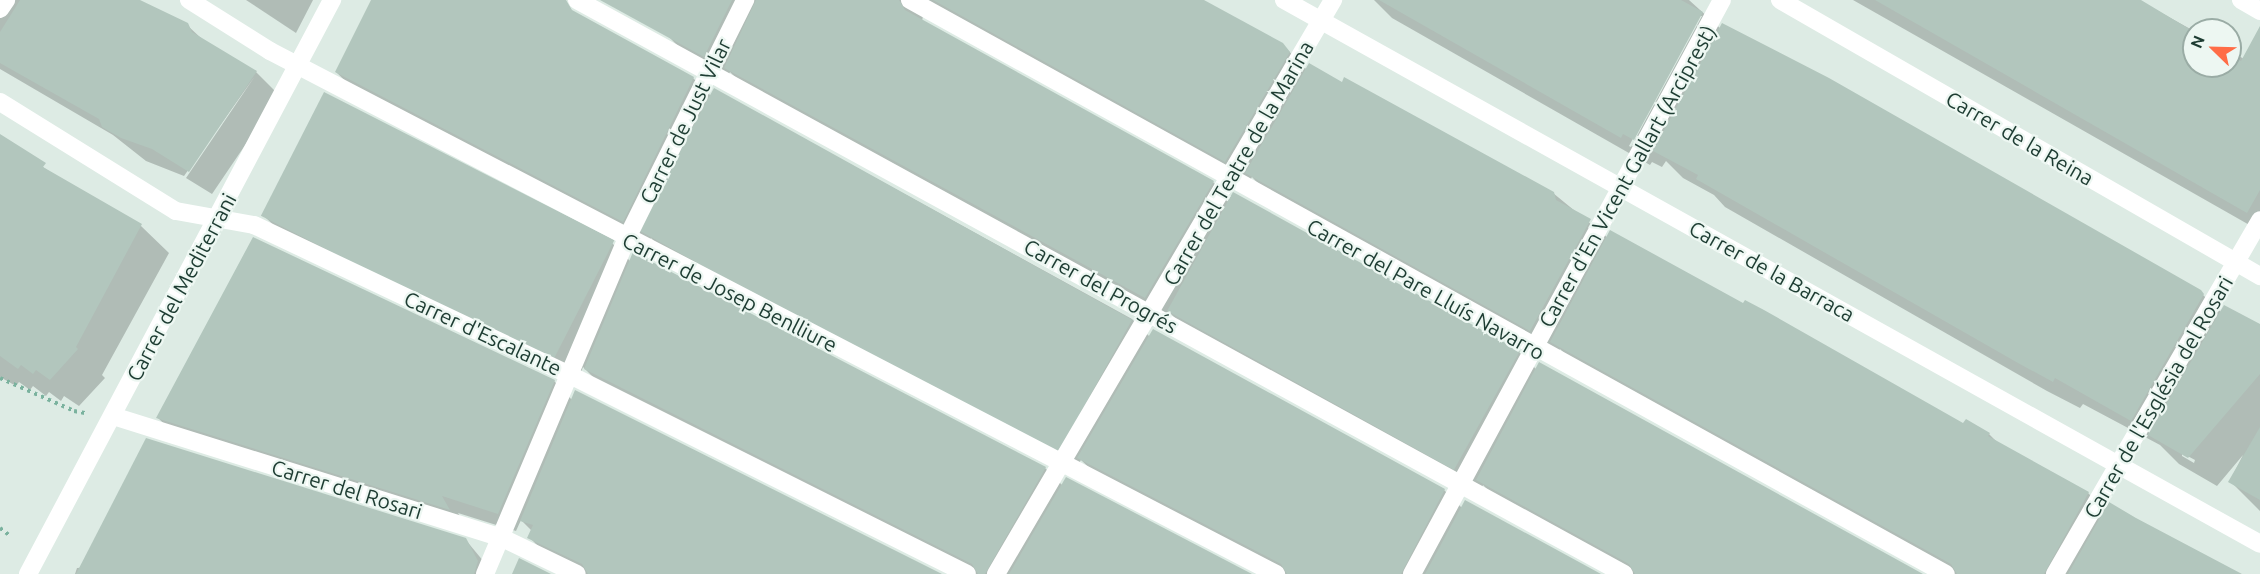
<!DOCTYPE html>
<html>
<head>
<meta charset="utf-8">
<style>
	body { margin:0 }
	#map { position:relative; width:2260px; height:574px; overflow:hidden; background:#ddebe4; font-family:Ubuntu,sans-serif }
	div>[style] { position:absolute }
	.shadow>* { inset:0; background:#0003 }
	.building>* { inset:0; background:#b2c6bd; transform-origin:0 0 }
	.path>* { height:4px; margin-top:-2px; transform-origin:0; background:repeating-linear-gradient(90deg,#7ab29e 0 3px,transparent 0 7.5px) }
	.minor>* { height:18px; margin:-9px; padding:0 9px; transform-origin:9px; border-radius:9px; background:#fff }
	span { translate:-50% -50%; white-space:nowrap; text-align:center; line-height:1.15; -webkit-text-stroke:4.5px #edf7f2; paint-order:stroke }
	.street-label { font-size:21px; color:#1d3c32 }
	.north { position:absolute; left:2182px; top:18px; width:60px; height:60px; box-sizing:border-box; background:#edf7f2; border:2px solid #9aaca5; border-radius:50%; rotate:293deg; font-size:16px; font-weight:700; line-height:24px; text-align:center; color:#1d3c32 }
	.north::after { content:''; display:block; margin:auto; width:21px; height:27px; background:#ff6d47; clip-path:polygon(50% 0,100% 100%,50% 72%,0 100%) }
</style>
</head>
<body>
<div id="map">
	<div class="shadow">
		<div style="clip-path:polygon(0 0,136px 0,187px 25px,203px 40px,256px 72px,279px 95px,212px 194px,186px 178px,255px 76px,184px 176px,146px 161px,113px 135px,0 69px)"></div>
		<div style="clip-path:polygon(246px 0,313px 0,296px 33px)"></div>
		<div style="clip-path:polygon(373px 0,526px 0,693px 78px,711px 96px,715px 90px,1132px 319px,1150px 337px,1444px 490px,1462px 508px,1597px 574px,1284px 574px,1100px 478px,1081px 460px,1077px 466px,664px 252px,651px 238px,647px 245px,361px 96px,336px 72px)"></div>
		<div style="clip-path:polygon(615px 0,1200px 0,1282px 44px,1307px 70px,1343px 84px,1553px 193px,1608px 238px,1964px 425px,1989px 434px,2000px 445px,2088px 493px,2106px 511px,2240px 574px,1955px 574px,1573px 362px,1560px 349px,1557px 356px,1272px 198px,1252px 177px,1248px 183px,923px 16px,922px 21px,1213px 182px,1230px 200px,1519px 352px,1537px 370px,1920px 574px,1633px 574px,1498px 500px,1483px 485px,1480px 492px,1190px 333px,1171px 314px,1168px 320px,748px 90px,730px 72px,727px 78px,690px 58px,668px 36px)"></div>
		<div style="clip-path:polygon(evenodd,1374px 0,1689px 0,1721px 29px,2203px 295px,2221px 312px,2260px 326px,2260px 511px,2230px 481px,2243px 455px,2217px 486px,2179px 464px,2160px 445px,2083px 404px,2080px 408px,2047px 391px,1725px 207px,1714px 195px,1683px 178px,1666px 161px,1662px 167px,1652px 162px,1650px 165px,1392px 18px,1374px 0,1699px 16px,1702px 16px,1631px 147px,1629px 146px,1699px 16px,1374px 0,2182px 453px,2195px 460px,2194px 463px,2182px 456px,2182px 453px)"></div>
		<div style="clip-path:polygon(1853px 0,2138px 0,2194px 31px,2194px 66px,2230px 66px,2230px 51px,2260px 68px,2260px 231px)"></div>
		<div style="clip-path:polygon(6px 140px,58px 178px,141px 226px,169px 253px,102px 375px,105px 378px,79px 406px,64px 396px,61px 401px,49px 392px,46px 396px,33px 386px,30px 390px,19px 382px,16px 386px,0 377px,0 142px)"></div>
		<div style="clip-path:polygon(265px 217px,612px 243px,631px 262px,1045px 468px,1063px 486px,1248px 574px,974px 574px,606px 390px,583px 367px,580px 375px,282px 233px)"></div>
		<div style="clip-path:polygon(554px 381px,572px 400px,939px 574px,583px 574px,550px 558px,529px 537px,532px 531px,521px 520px,516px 531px,458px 513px,466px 526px,176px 435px,158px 418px)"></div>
		<div style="clip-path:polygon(465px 539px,494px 574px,75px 574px,77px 568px)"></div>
	</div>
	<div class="building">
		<div style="clip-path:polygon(20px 0,140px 0,188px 23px,192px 32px,257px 71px,189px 172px,152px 149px,121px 138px,102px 127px,99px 119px,0 63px,0 32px)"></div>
		<div style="clip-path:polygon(371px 0,566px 0,572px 10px,694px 77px,623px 222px,335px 72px)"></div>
		<div style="clip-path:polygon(600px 0,732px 0,704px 57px)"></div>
		<div style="clip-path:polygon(756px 0,899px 0,905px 10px,1214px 181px,1145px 298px,724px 68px)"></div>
		<div style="clip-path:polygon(933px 0,1204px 0,1283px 43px,1290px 52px,1225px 162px)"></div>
		<div style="clip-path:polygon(1379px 0,1681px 0,1703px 12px,1634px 140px,1623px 134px,1621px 138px)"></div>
		<div style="clip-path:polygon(1875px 0,2141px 0,2191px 30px,2194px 66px,2230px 66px,2230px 55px,2241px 61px,2260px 26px,2260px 190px,2247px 213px)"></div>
		<div style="clip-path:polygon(1722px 23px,1829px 78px,2201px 290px,2204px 294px,2131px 421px,2055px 378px,2053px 382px,2018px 363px,1696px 179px,1698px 175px,1653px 151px)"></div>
		<div style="clip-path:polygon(1309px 63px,1342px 82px,1344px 77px,1554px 192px,1556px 200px,1591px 219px,1530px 331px,1245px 173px)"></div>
		<div style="left:714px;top:88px;width:478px;height:161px;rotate:29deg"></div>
		<div style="left:324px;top:92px;width:326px;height:139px;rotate:27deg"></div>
		<div style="clip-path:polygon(0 134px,46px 163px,43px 167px,142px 224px,76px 347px,78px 349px,50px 380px,36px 370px,33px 374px,21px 365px,18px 369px,0 356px)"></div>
		<div style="left:1233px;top:192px;width:328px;height:136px;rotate:29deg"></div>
		<div style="clip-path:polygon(1610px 230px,1743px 303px,1745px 300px,1764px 310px,1963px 423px,1966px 419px,1990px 433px,1988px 436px,2089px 492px,2044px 574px,1957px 574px,1951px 564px,1550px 342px)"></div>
		<div style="clip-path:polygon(253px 237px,555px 380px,498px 514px,442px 496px,450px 510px,156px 418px)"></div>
		<div style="clip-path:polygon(633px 252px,1046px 467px,985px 574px,978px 574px,972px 564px,584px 369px)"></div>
		<div style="clip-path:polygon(2224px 305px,2260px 324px,2260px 374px,2188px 458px,2148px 435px)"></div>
		<div style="clip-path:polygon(1153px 329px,1445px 489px,1401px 574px,1287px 574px,1281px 564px,1077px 458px)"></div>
		<div style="clip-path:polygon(1539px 362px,1923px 574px,1635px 574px,1629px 564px,1476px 480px)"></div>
		<div style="clip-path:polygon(575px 390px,942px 574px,588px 574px,582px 564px,527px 538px,533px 525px,520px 521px)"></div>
		<div style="clip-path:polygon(2260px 427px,2260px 500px,2228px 482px)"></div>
		<div style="clip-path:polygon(146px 438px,466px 538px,478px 561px,474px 574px,76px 574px)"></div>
		<div style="clip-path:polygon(1066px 477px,1252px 574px,1009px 574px)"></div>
		<div style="clip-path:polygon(1465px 500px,1601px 574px,1425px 574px)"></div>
		<div style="clip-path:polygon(2109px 502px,2136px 518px,2242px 574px,2068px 574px)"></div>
		<div style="clip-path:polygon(519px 558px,551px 574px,512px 574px)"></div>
	</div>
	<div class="path">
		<div style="left:0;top:378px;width:81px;rotate:24deg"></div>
		<div style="left:74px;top:411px;width:11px;rotate:10deg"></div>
		<div style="left:0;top:528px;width:11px;rotate:38deg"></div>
	</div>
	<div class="minor">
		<div style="left:189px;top:0;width:96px;rotate:32.2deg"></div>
		<div style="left:270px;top:51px;width:1134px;rotate:27.47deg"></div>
		<div style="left:577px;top:0;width:1194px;rotate:28.73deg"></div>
		<div style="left:910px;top:0;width:1184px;rotate:28.99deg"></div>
		<div style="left:1284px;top:0;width:1117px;rotate:29.13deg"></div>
		<div style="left:1780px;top:0;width:554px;rotate:29.9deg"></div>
		<div style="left:2241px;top:0;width:22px;rotate:30deg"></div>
		<div style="left:0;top:9px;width:11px;rotate:-56deg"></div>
		<div style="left:0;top:102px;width:207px;rotate:31.8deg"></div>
		<div style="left:176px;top:211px;width:79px;rotate:10.2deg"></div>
		<div style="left:254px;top:225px;width:348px;rotate:25.4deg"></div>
		<div style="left:568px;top:374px;width:446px;rotate:26.6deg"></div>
		<div style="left:113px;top:416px;width:405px;rotate:17.4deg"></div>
		<div style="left:500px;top:537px;width:85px;rotate:25.7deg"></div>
		<div style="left:28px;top:574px;width:650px;rotate:-62.09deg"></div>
		<div style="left:485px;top:574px;width:365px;rotate:-67.1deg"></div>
		<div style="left:627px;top:238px;width:266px;rotate:-63.6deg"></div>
		<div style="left:996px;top:574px;width:666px;rotate:-59.58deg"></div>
		<div style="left:1412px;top:574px;width:652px;rotate:-61.63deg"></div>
		<div style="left:2055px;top:574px;width:409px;rotate:-59.9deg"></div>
	</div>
	<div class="street-label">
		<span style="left:685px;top:121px;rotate:-64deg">Carrer de Just Vilar</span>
		<span style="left:2020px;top:138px;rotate:30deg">Carrer de la Reina</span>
		<span style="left:1238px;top:163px;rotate:-60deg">Carrer del Teatre de la Marina</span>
		<span style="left:1627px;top:176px;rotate:-61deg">Carrer d'En Vicent Gallart (Arciprest)</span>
		<span style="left:1772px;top:271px;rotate:29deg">Carrer de la Barraca</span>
		<span style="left:1101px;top:286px;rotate:29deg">Carrer del Progrés</span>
		<span style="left:181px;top:287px;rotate:-62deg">Carrer del Mediterrani</span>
		<span style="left:1426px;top:289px;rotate:29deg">Carrer del Pare Lluís Navarro</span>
		<span style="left:730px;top:292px;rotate:27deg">Carrer de Josep Benlliure</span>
		<span style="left:483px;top:333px;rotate:25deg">Carrer d'Escalante</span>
		<span style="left:2158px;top:397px;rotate:-60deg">Carrer de l'Església del Rosari</span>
		<span style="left:347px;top:489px;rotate:17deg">Carrer del Rosari</span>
	</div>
	<div class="north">N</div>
</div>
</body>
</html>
